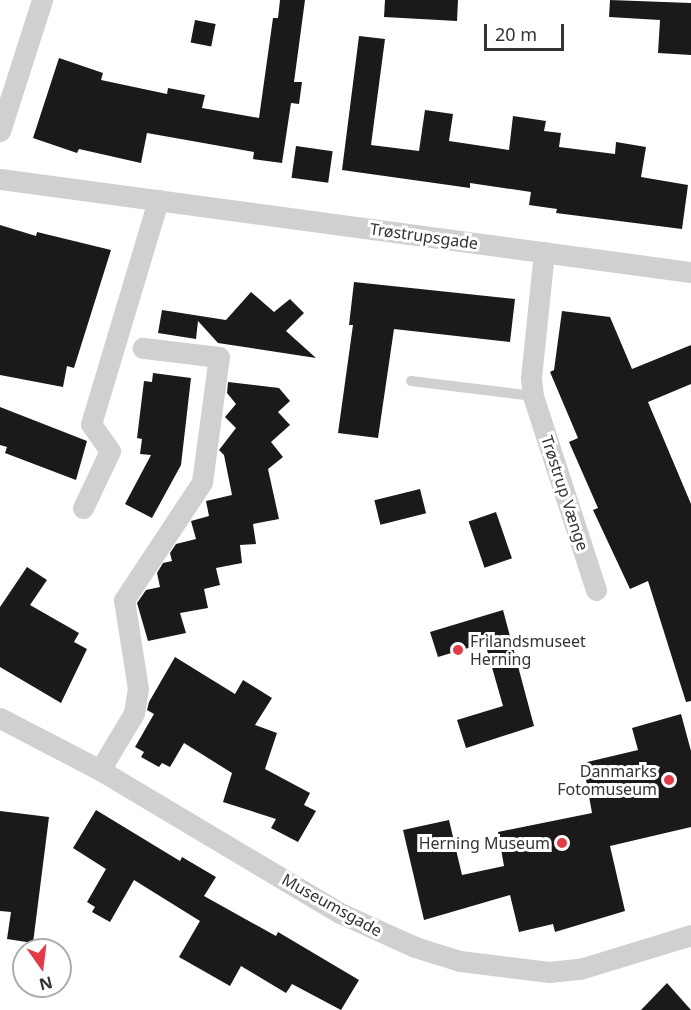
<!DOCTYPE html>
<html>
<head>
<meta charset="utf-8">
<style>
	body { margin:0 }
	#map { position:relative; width:691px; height:1010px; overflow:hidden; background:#fff; font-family:"Noto Sans",sans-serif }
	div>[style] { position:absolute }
	.building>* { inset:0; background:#1a1a1a; transform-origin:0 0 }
	.lane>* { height:10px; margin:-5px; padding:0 5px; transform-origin:5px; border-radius:5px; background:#d0d0d0 }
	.street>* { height:21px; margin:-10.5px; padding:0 10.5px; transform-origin:10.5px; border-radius:10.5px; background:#d0d0d0 }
	.dots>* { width:16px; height:16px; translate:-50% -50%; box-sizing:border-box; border:3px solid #fff; border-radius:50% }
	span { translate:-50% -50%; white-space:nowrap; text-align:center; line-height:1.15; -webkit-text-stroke:6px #fff; paint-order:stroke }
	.street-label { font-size:16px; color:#333 }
	.poi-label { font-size:16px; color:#333 }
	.left { translate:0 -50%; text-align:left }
	.right { translate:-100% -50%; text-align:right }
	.north { position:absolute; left:12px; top:938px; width:60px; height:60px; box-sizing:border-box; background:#fff; border:2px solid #adadad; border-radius:50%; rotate:166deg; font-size:16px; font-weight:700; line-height:24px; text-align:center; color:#333 }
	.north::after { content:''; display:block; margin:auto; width:21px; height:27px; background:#e63946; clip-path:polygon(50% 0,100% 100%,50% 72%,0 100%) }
	.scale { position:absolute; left:484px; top:24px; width:80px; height:27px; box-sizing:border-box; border:3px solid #333; border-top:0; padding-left:8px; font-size:18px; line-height:21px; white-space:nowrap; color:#333; -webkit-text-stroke:4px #fff; paint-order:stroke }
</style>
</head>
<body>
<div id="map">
	<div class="building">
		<div style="clip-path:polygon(280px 0,305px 0,294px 82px,302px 82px,299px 104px,291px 103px,282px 163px,253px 159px,254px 152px,147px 133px,141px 163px,79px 149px,77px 153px,33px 138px,59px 58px,103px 73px,101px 80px,167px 94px,168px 88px,205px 95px,202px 108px,259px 118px,273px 18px,278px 18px)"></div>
		<div style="clip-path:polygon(385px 0,458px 0,457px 21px,384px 17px)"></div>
		<div style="clip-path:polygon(610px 0,691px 3px,691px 55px,658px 53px,660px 20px,609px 17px)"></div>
		<div style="left:195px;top:20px;width:21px;height:23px;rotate:11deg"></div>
		<div style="clip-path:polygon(359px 36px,385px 39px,371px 145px,419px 151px,425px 110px,453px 114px,449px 141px,509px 150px,513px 116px,546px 121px,544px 131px,561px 133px,559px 147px,615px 154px,616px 142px,646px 147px,641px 177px,688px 185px,682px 229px,556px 213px,557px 209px,529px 205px,531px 192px,470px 183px,470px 188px,342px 170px)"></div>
		<div style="left:296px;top:146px;width:37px;height:32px;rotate:8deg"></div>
		<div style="clip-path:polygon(0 225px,36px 236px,37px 232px,111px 250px,74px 368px,67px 366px,63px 387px,0 375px)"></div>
		<div style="clip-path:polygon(354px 282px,515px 299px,510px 342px,394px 329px,378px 438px,338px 433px,353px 325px,349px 325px)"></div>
		<div style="clip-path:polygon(251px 292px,274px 312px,290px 299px,304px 313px,286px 331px,316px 358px,218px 343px,198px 321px,196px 339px,158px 333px,162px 310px,226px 320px)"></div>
		<div style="clip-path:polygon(562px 311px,610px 317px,632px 369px,691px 345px,691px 384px,648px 402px,691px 504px,691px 701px,686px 702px,648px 581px,630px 589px,593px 510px,598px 508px,569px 442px,578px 438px,550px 372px,554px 370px)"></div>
		<div style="clip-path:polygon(153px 373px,191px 378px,181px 465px,152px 518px,125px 504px,151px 455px,140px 454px,142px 439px,137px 438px,144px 381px,152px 382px)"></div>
		<div style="clip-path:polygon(228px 382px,279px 388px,290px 401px,278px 412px,290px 425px,271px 442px,283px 457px,268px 469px,279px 519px,253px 524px,256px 544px,240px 545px,242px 563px,216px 568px,220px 585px,204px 589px,208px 608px,180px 613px,186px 633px,148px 641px,137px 603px,146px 590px,160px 587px,157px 573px,163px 563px,172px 561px,170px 553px,176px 544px,196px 539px,191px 521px,209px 516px,206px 501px,232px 495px,224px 455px,219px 450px,236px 428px,225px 417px,236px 404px,227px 393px)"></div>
		<div style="clip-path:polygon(0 407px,87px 441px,76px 480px,5px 453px,7px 447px,0 445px)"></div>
		<div style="left:420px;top:489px;width:25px;height:47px;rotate:76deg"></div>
		<div style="left:496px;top:512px;width:49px;height:29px;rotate:71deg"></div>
		<div style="clip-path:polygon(27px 567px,47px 580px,30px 605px,79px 633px,74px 642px,87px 649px,61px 703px,0 667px,0 607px)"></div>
		<div style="clip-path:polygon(503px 610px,534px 726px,466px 748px,457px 720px,503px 706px,485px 643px,438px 657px,430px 632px)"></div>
		<div style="clip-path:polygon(175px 657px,235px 694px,243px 680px,272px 698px,255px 725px,277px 733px,265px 769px,310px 793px,304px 805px,316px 811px,298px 842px,271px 828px,276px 819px,223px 802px,232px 773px,184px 743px,170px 767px,162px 763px,159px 767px,141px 757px,144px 752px,135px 747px,154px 714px,147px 710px,149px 702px)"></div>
		<div style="clip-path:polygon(681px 714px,691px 751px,691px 827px,610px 846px,625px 911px,555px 932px,553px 924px,519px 932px,510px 895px,424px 920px,403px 830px,449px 820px,462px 875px,504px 866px,498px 832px,592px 813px,583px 763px,638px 750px,632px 728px)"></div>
		<div style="clip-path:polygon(96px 810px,180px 861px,182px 857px,216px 877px,204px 896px,276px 936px,278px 932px,359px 980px,341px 1010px,292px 984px,286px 993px,241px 966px,230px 986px,179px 957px,200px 921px,134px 880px,110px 922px,92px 912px,95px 907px,87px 902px,106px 869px,73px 848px)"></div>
		<div style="clip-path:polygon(0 811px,49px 817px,33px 943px,7px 939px,11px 912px,0 911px)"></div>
		<div style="clip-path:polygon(667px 983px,691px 1010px,641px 1010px)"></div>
	</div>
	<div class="lane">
		<div style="left:411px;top:381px;width:123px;rotate:7deg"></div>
	</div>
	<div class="street">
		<div style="left:0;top:131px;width:138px;rotate:-72.2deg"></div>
		<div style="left:0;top:179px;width:697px;rotate:7.67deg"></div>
		<div style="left:544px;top:252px;width:127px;rotate:95.9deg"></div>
		<div style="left:531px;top:378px;width:18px;rotate:84deg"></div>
		<div style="left:533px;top:396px;width:204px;rotate:72deg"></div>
		<div style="left:83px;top:508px;width:63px;rotate:-64.7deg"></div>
		<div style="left:110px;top:451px;width:33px;rotate:-125deg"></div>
		<div style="left:91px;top:424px;width:234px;rotate:-73.3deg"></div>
		<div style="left:0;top:718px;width:113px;rotate:27.5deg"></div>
		<div style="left:100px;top:770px;width:279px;rotate:30.8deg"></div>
		<div style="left:340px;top:913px;width:82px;rotate:24.4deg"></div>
		<div style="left:415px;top:947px;width:47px;rotate:17.3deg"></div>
		<div style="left:460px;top:961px;width:90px;rotate:7deg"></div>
		<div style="left:549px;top:972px;width:31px;rotate:-6deg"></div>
		<div style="left:580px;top:969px;width:116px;rotate:-17deg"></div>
		<div style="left:100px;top:770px;width:66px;rotate:-59.2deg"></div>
		<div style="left:134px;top:713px;width:24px;rotate:-81deg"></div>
		<div style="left:138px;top:689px;width:90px;rotate:-98.9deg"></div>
		<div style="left:124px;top:600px;width:141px;rotate:-56.5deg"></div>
		<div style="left:202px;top:482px;width:126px;rotate:-82.3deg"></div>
		<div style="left:219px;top:357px;width:77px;rotate:-173.2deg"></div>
	</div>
	<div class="dots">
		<div style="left:458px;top:650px;background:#e63946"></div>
		<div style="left:669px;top:780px;background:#e63946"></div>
		<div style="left:562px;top:843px;background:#e63946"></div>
	</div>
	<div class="street-label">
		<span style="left:424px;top:236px;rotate:8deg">Trøstrupsgade</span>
		<span style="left:565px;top:493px;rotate:72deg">Trøstrup Vænge</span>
		<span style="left:332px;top:905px;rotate:29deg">Museumsgade</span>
	</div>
	<div class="poi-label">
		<span class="left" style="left:470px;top:650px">Frilandsmuseet<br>Herning</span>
		<span class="right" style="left:657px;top:780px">Danmarks<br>Fotomuseum</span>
		<span class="right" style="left:550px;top:843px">Herning Museum</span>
	</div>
	<div class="north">N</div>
	<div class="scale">20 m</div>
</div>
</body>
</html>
